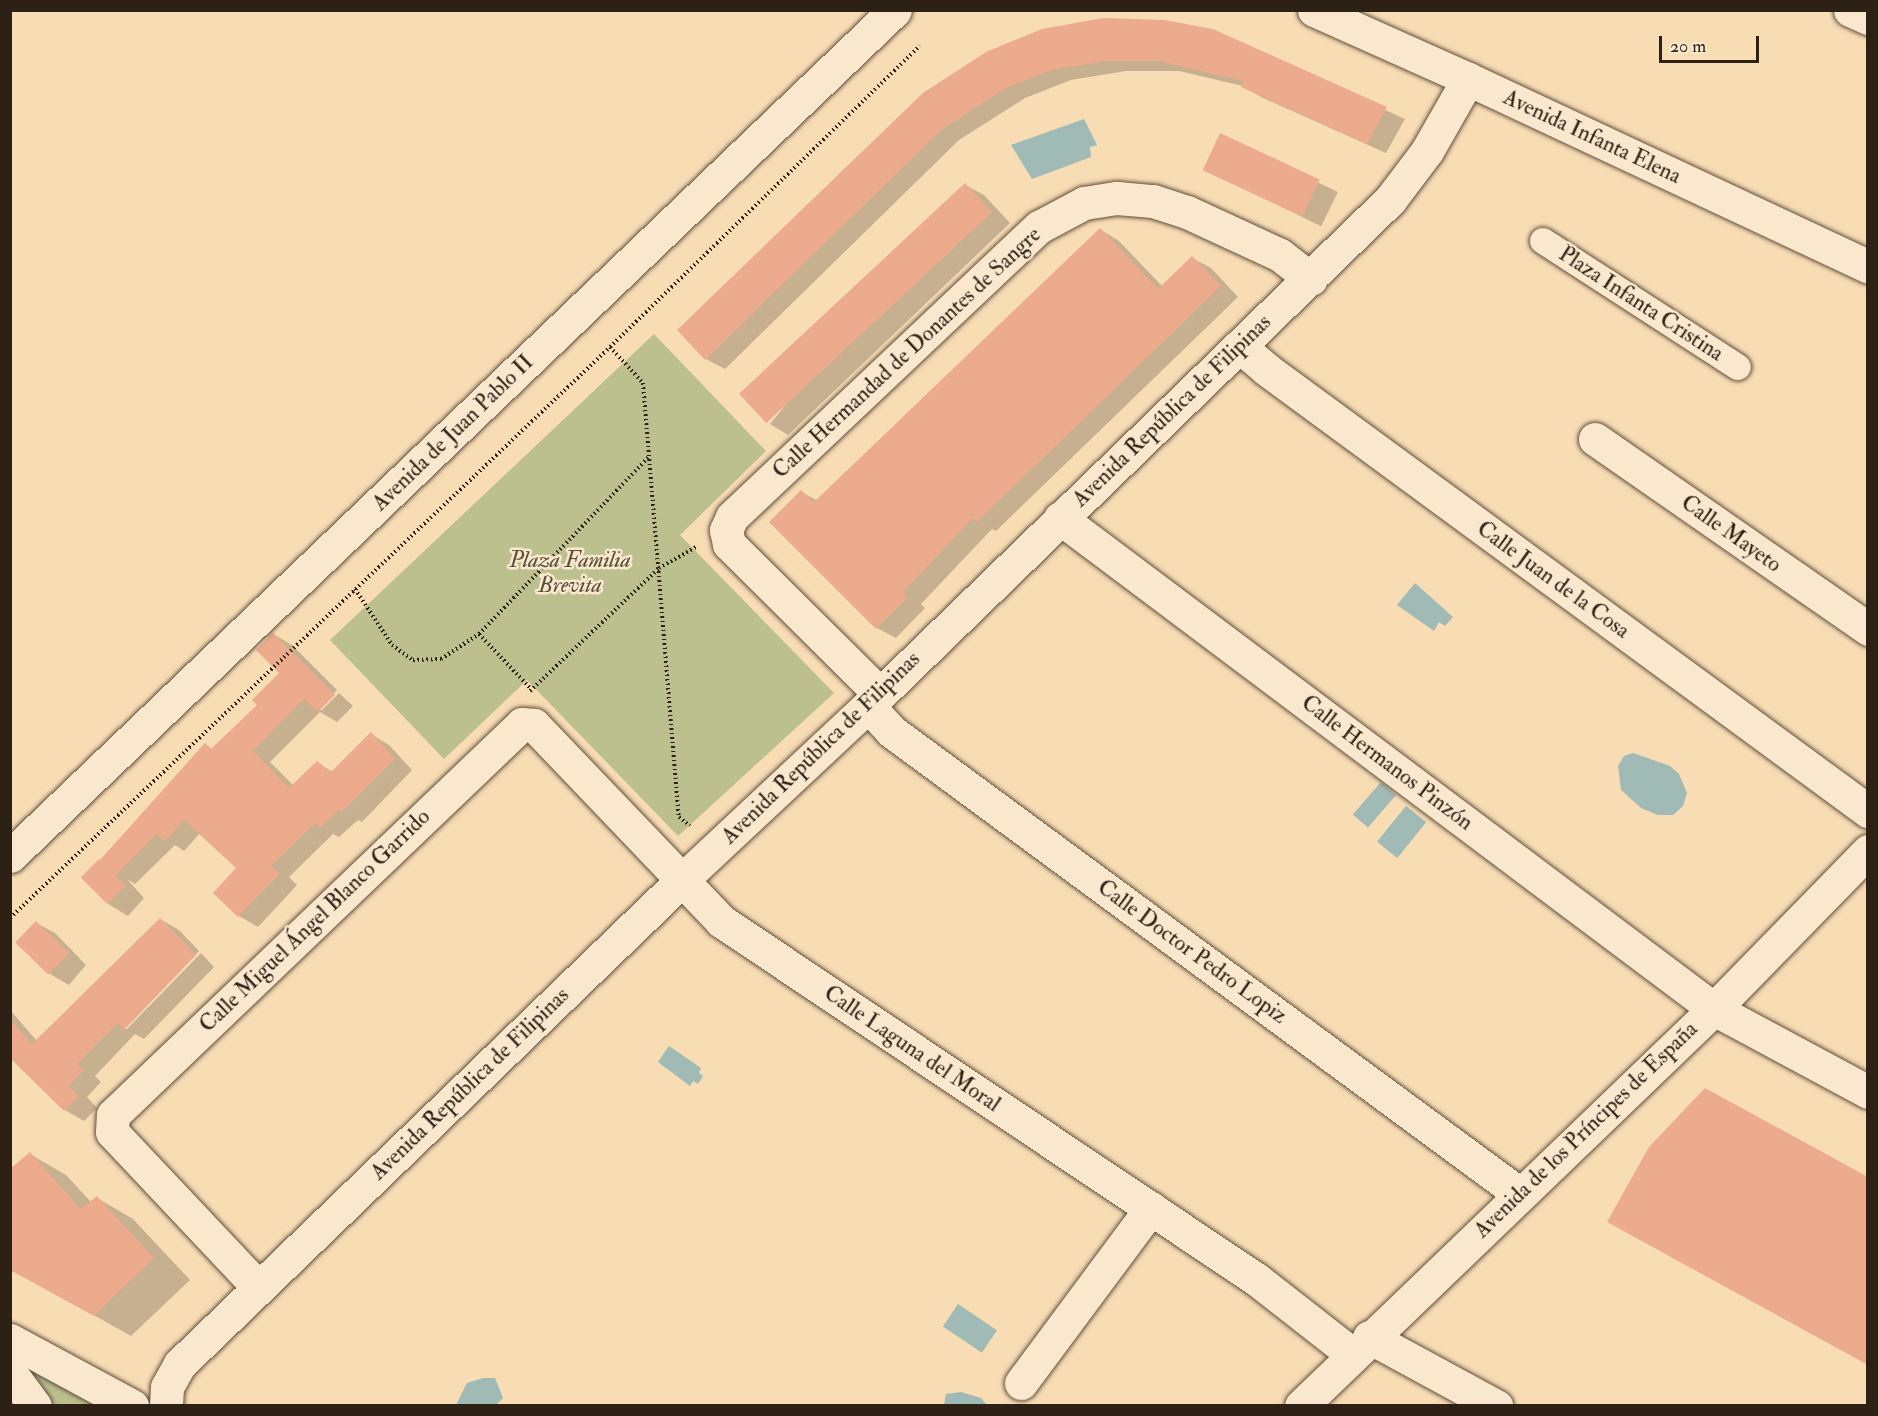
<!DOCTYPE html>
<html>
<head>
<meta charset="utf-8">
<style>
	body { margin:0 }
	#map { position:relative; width:1878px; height:1416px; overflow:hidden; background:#f8dcb4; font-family:"IM FELL Double Pica",serif }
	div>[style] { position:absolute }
	.green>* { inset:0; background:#bcc08e }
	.water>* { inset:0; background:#a0bab6; transform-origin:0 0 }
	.shadow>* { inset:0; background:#0003; transform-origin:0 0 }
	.building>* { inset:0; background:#ebab8c; transform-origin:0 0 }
	.path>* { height:4px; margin-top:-2px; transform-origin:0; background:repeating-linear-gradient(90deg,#2d2015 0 1.5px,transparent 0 4.5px) }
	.roads { filter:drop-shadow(0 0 2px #604f3d) drop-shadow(0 0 2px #604f3d) }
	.pedestrian>* { height:26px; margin:-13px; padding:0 13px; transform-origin:13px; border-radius:13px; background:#fae8ce }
	.minor>* { height:33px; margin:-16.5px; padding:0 16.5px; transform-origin:16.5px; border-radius:16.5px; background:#fae8ce }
	.tertiary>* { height:33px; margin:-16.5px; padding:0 16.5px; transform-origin:16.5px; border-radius:16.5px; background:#fae8ce }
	span { translate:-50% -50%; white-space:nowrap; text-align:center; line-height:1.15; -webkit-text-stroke:5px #fae8ce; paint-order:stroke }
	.street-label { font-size:22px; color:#2d2015 }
	.park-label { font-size:22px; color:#585039; font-style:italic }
	.frame { position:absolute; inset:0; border:12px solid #2d2015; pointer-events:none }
	.scale { position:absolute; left:1659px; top:36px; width:100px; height:27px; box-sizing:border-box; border:3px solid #2d2015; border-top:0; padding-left:8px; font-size:18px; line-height:21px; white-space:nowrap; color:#2d2015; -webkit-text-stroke:4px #fae8ce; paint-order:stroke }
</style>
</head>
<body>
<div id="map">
	<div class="green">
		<div style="clip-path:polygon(654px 334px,766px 451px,680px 535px,834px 693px,678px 836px,527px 680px,444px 759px,330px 640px)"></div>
		<div style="clip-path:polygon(31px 1367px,104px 1405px,54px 1405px,28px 1369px)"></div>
	</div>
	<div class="water">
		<div style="clip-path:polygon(1084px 119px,1097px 145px,1090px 147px,1091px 157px,1032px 179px,1011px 145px)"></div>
		<div style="clip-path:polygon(1415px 583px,1453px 617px,1445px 626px,1439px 622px,1434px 631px,1397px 605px)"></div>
		<div style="clip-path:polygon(1633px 753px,1670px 766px,1679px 774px,1687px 793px,1683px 806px,1673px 815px,1658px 815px,1641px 808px,1621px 790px,1618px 766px,1624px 756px)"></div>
		<div style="left:1381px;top:782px;width:20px;height:43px;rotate:41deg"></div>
		<div style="left:1406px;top:806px;width:26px;height:46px;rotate:39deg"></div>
		<div style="clip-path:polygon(669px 1046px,701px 1068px,699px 1073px,703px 1076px,698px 1084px,693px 1081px,690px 1086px,658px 1062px)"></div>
		<div style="left:958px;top:1304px;width:47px;height:27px;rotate:34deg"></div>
		<div style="clip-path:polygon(483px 1378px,495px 1378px,503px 1398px,497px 1404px,456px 1405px,467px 1383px)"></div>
		<div style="clip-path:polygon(961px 1392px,981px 1398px,987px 1405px,944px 1405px,946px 1394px)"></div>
	</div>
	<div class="shadow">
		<div style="clip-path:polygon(1213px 31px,1405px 119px,1386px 153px,1261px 97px,1243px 86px,1179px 71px,1126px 71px,1071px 80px,1025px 98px,959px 140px,725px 369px,706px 359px,924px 94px)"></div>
		<div style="left:1221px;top:135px;width:130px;height:38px;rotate:26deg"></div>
		<div style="clip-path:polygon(965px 185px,984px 195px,1010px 223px,788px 435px,770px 424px)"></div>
		<div style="clip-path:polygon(1101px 230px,1119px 241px,1162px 286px,1192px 258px,1211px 268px,1238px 297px,996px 531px,992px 529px,921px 604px,925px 608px,896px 638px,877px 628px,771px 522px,801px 492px,818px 501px)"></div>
		<div style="clip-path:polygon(273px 634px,292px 645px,337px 690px,318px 710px,322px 710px,339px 693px,353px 706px,337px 722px,320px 712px,270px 762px,294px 786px,317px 763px,333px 772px,371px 734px,389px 745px,412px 770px,362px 822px,358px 820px,339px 837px,333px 834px,289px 877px,297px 885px,258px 927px,239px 916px,215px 893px,238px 868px,200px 833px,184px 851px,175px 845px,135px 884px,127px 879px,144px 898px,128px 916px,110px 905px,82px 877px,101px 862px,206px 745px,213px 750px,260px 705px,281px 673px)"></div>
		<div style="clip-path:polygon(160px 919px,179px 930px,199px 951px,123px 1029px,127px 1029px,201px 953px,214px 967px,144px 1039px,135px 1034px,95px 1076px,101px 1082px,87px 1097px,97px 1108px,84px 1121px,65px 1110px,10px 1057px,10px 1010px,37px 1041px)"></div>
		<div style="clip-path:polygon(36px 923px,55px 933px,86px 965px,69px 985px,50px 974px,18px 942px)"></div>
		<div style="clip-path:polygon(30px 1154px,66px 1175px,91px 1202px,97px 1198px,133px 1219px,190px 1280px,131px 1336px,10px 1268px)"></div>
	</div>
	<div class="building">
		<div style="clip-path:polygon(1104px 18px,1164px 20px,1213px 29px,1387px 107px,1367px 144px,1241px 87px,1243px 81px,1159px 61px,1106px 61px,1052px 70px,1006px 88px,941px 130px,705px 360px,677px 330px,923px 93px,986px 52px,1042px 29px)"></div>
		<div style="left:1220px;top:133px;width:110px;height:41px;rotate:25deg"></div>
		<div style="left:965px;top:183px;width:40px;height:309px;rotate:47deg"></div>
		<div style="clip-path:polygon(1100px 228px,1158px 289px,1192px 256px,1221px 286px,977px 522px,973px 518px,903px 592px,908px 597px,876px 629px,769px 522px,801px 490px,814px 502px)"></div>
		<div style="clip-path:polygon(273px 633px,335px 695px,318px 712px,304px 699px,253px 751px,289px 788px,317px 761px,331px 772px,371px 732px,395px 759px,342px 812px,340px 809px,320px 828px,315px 823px,271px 866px,280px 874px,238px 917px,213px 893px,236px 868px,184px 820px,165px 841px,157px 834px,116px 875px,100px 860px,205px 743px,211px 749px,257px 705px,252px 700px,279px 673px,256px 650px)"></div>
		<div style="left:99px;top:859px;width:38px;height:26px;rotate:45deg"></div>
		<div style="clip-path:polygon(160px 918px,196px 955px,124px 1030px,118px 1023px,77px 1064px,84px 1070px,69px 1086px,79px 1097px,64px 1111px,10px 1058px,10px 1019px,32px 1044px)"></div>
		<div style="left:36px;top:921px;width:46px;height:30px;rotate:44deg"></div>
		<div style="clip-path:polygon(1705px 1088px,1868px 1177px,1868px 1365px,1607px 1222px,1649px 1147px)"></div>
		<div style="clip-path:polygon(30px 1152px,81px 1209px,97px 1196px,154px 1258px,94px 1316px,10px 1270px,10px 1169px)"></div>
	</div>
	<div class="path">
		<div style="left:610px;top:347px;width:49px;rotate:47.5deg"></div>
		<div style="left:643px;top:383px;width:435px;rotate:85.3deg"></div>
		<div style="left:679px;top:817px;width:14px;rotate:39deg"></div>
		<div style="left:355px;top:589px;width:67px;rotate:56.5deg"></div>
		<div style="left:392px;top:645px;width:26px;rotate:36deg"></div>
		<div style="left:413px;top:660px;width:28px;rotate:-2deg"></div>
		<div style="left:441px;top:659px;width:45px;rotate:-33.3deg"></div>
		<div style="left:479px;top:634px;width:245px;rotate:-46.2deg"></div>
		<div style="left:479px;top:634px;width:76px;rotate:46.6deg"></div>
		<div style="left:530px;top:691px;width:178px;rotate:-43.6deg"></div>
		<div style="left:659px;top:568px;width:43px;rotate:-29.6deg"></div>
		<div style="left:10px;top:918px;width:828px;rotate:-43.58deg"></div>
		<div style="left:610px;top:347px;width:432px;rotate:-44.2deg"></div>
	</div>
	<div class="roads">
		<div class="pedestrian">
			<div style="left:1543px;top:241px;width:232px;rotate:32.9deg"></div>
		</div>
		<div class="minor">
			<div style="left:1850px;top:10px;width:20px;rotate:24deg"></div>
			<div style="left:1239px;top:346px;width:35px;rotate:40deg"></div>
			<div style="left:1266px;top:369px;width:747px;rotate:36.29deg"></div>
			<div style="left:1595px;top:439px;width:333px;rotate:34.8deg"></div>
			<div style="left:1060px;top:518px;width:818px;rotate:36.9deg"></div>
			<div style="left:1714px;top:1009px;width:175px;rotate:28.3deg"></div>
			<div style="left:880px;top:694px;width:213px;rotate:-135.2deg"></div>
			<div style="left:729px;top:544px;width:14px;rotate:-102deg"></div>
			<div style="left:726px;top:530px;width:14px;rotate:-65deg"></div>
			<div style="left:732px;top:517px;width:422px;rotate:-43.4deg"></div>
			<div style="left:1039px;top:227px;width:51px;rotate:-28.1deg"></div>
			<div style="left:1084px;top:203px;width:33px;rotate:-9deg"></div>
			<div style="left:1117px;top:198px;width:36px;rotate:5deg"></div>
			<div style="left:1153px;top:201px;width:36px;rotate:18deg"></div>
			<div style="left:1187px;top:212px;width:102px;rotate:24.8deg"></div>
			<div style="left:1280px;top:255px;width:39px;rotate:38deg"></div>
			<div style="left:868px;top:706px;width:34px;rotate:47deg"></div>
			<div style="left:891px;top:731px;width:781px;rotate:36.36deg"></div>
			<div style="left:259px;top:1288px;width:214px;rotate:-133.3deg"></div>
			<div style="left:112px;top:1132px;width:17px;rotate:-87deg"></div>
			<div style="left:113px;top:1115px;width:566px;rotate:-43.71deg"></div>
			<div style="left:522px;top:724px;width:12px;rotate:5deg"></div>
			<div style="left:534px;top:725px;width:271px;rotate:46.3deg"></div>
			<div style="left:721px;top:921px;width:644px;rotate:33.79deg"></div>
			<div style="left:1256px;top:1279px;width:122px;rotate:38deg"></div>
			<div style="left:1369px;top:1337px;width:145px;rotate:28.5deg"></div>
			<div style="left:1021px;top:1383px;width:218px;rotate:-53.4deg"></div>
			<div style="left:166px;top:1406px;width:19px;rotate:-87deg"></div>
			<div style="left:167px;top:1387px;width:26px;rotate:-61deg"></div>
			<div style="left:180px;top:1364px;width:697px;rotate:-43.95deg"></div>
			<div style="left:682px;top:880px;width:255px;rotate:-43.1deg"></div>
			<div style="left:868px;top:706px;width:727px;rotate:-44.11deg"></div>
			<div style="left:1390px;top:200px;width:61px;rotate:-52.9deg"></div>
			<div style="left:1427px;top:151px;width:83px;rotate:-60.3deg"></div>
		</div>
		<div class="tertiary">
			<div style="left:1314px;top:10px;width:169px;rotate:24.1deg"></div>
			<div style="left:1468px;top:79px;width:442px;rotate:25.1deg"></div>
			<div style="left:10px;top:856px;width:1224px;rotate:-43.71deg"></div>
			<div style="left:10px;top:1340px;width:139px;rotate:28.4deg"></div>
			<div style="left:10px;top:1372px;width:42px;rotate:53.7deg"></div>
			<div style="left:1301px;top:1406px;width:573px;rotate:-43.87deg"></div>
			<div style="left:1714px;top:1009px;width:221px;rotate:-45.7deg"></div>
		</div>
	</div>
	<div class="street-label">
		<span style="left:1592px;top:137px;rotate:25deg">Avenida Infanta Elena</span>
		<span style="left:1641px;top:304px;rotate:33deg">Plaza Infanta Cristina</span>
		<span style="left:907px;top:353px;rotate:-43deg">Calle Hermandad de Donantes de Sangre</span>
		<span style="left:1172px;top:411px;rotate:-44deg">Avenida República de Filipinas</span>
		<span style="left:453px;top:433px;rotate:-44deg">Avenida de Juan Pablo II</span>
		<span style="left:1731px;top:534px;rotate:35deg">Calle Mayeto</span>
		<span style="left:1553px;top:580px;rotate:36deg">Calle Juan de la Cosa</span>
		<span style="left:821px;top:748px;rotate:-44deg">Avenida República de Filipinas</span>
		<span style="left:1387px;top:763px;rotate:37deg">Calle Hermanos Pinzón</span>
		<span style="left:315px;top:921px;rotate:-44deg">Calle Miguel Ángel Blanco Garrido</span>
		<span style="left:1192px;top:952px;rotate:36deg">Calle Doctor Pedro Lopiz</span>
		<span style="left:912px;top:1049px;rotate:34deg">Calle Laguna del Moral</span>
		<span style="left:470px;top:1084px;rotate:-44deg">Avenida República de Filipinas</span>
		<span style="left:1586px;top:1130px;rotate:-44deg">Avenida de los Príncipes de España</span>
	</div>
	<div class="park-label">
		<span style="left:570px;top:573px">Plaza Familia<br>Brevita</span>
	</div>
	<div class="frame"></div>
	<div class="scale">20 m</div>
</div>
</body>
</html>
